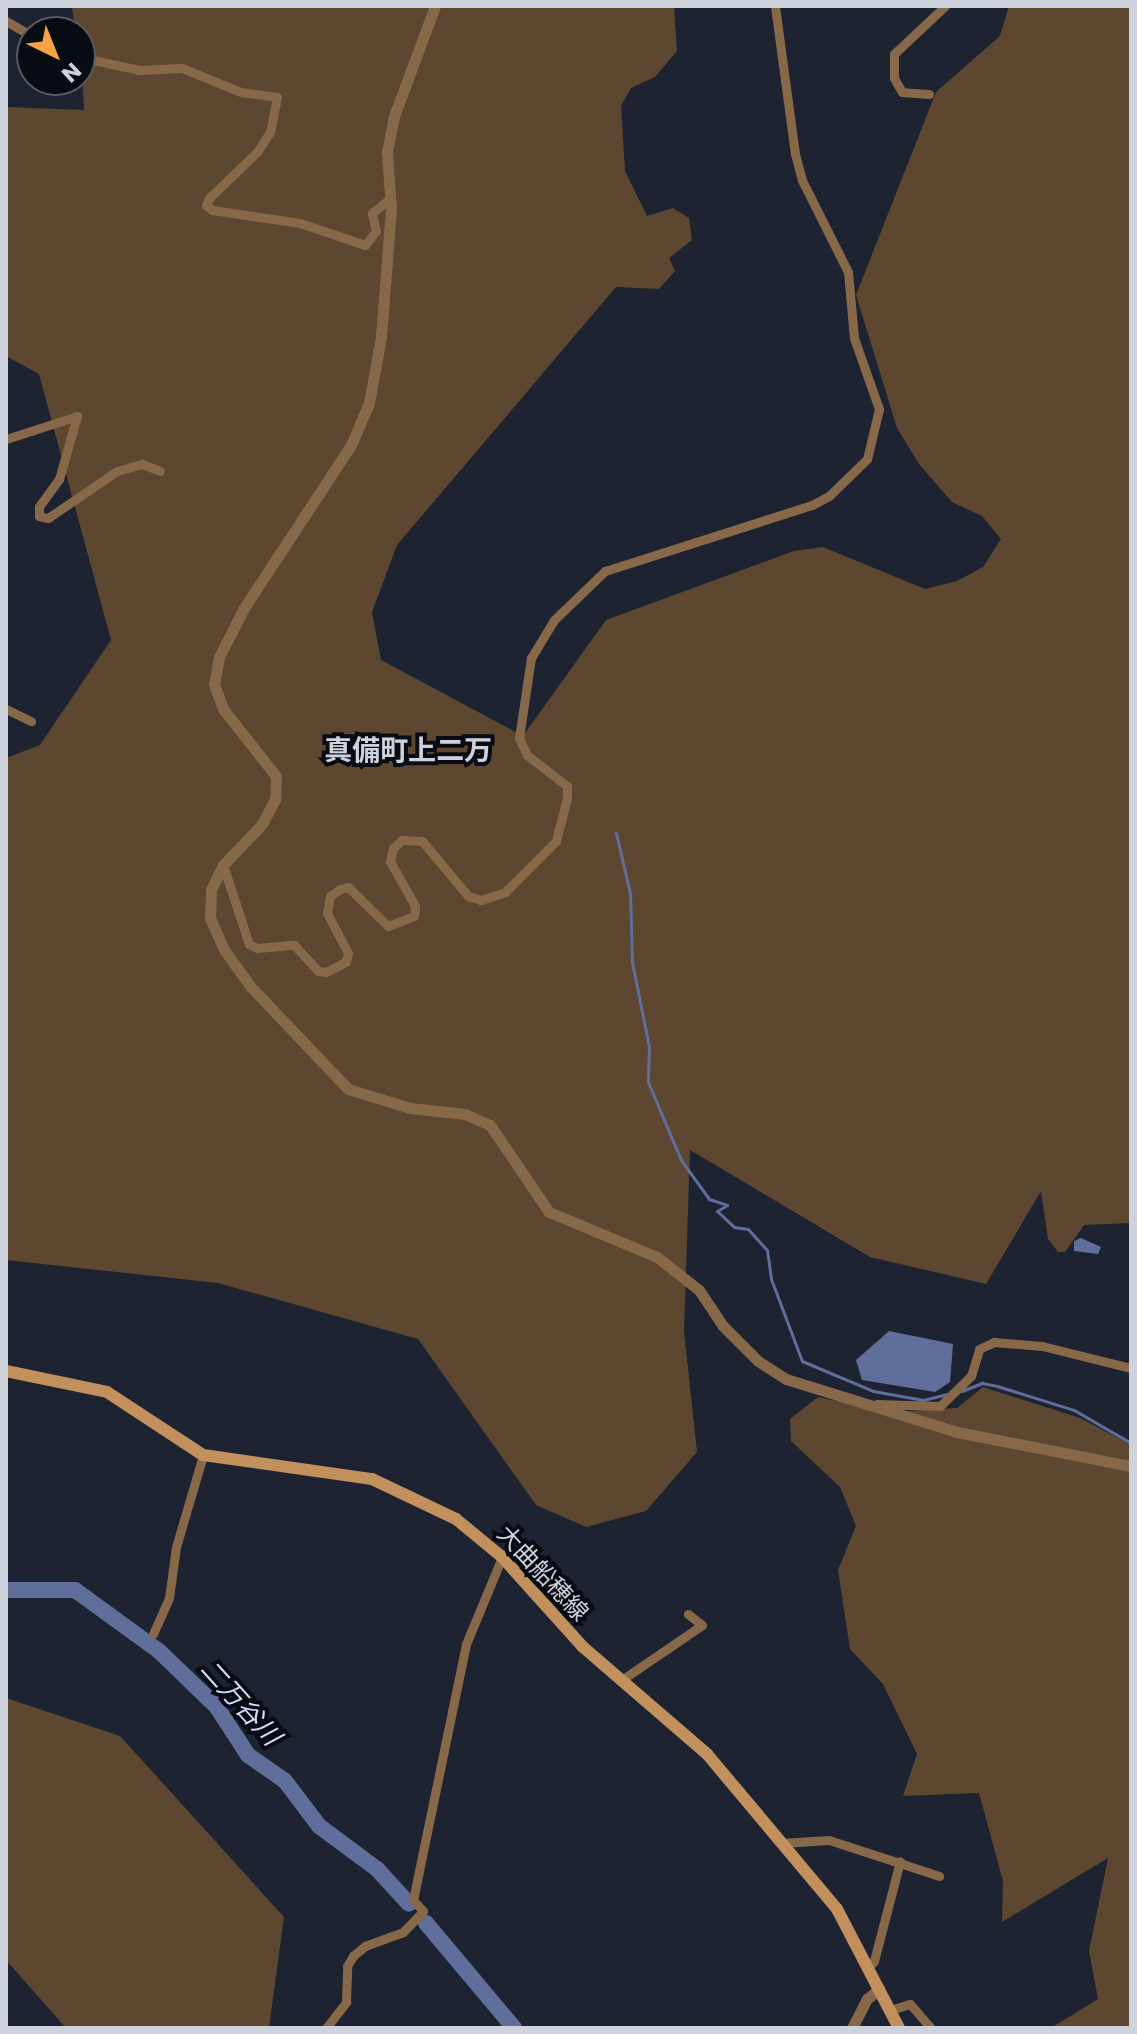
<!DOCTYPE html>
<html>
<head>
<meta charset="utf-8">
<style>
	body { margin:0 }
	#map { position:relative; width:1137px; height:2034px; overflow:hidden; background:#1e2332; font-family:Poppins,"Noto Sans JP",sans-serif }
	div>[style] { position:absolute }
	.green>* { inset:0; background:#5d4731 }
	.water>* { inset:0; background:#606e9b }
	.stream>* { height:3px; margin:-1.5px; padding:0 1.5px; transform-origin:1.5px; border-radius:1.5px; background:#606e9b }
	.river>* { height:16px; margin:-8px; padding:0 8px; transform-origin:8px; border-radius:8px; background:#606e9b }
	.minor>* { height:9px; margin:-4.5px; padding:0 4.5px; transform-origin:4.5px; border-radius:4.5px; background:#87694a }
	.tertiary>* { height:11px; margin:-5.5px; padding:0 5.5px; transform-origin:5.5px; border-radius:5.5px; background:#87694a }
	.secondary>* { height:12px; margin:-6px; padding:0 6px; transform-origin:6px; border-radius:6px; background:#c1905d }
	span { translate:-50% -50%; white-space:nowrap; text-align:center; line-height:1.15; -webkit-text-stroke:8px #0a0c13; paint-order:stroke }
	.street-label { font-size:24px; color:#ced2dc }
	.water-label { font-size:26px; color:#d3ddfa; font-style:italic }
	.quarter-label { font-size:28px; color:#ced2dc; font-weight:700 }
	.frame { position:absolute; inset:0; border:8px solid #ced2dc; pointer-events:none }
	.north { position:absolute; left:16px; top:16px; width:80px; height:80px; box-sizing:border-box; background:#0a0c13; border:2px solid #585b63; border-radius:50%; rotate:137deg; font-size:22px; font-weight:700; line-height:32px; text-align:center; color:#ced2dc }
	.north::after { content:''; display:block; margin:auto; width:28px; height:36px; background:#f5a345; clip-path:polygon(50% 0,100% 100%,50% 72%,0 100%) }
</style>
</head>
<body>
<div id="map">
	<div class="green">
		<div style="clip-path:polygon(72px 6px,674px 6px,677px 51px,655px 77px,631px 88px,621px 106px,625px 171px,647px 216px,673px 208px,689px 218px,692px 240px,669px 258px,675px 271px,659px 289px,616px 287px,397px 545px,372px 612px,381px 660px,523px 736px,606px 620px,794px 551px,823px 547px,925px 589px,957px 581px,983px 567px,1001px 539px,982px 516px,952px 502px,919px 464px,897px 428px,856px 295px,936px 92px,1000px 36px,1009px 6px,1131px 6px,1131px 1223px,1084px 1225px,1065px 1252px,1058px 1252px,1048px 1239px,1041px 1191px,986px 1284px,870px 1257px,690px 1150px,684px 1331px,697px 1452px,646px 1511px,586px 1527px,536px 1505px,418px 1339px,218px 1283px,6px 1260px,6px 758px,40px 745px,111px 640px,39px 374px,6px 356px,6px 107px,84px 110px,80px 32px,75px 32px)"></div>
		<div style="clip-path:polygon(983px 1387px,1080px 1418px,1131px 1445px,1131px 2028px,1051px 2028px,1098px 1999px,1089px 1951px,1108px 1858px,1002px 1922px,1003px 1881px,979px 1793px,903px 1796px,917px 1754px,883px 1684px,850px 1649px,838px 1570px,856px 1526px,840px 1487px,791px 1441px,790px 1419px,818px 1397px,889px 1412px,957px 1408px)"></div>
		<div style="clip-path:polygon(6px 1698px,120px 1736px,284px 1917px,269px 2028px,66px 2028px,6px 1960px)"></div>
	</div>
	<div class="water">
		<div style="clip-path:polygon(1081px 1238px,1101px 1247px,1098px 1254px,1074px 1251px,1074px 1241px)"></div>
		<div style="clip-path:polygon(889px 1331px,953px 1344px,950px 1382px,935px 1392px,862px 1380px,856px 1360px)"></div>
	</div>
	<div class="stream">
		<div style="left:616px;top:833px;width:62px;rotate:76.9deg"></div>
		<div style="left:630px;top:893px;width:69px;rotate:88.3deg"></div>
		<div style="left:632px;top:962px;width:87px;rotate:78.7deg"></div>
		<div style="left:649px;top:1047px;width:35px;rotate:92deg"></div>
		<div style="left:648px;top:1082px;width:85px;rotate:67.1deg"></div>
		<div style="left:681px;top:1160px;width:48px;rotate:54.3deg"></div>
		<div style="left:709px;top:1199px;width:19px;rotate:18deg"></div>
		<div style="left:727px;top:1205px;width:12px;rotate:149deg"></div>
		<div style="left:717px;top:1211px;width:23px;rotate:43deg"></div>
		<div style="left:734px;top:1227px;width:14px;rotate:8deg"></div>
		<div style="left:748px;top:1229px;width:28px;rotate:48deg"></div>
		<div style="left:767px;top:1250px;width:29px;rotate:82deg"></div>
		<div style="left:771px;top:1279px;width:88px;rotate:69.3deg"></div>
		<div style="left:802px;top:1361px;width:77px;rotate:22.9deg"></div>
		<div style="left:873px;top:1391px;width:51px;rotate:10.2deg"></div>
		<div style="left:923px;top:1400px;width:25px;rotate:-14deg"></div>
		<div style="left:962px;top:1391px;width:22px;rotate:-22deg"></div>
		<div style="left:982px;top:1383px;width:15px;rotate:11deg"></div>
		<div style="left:997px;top:1386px;width:81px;rotate:17.3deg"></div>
		<div style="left:1074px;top:1410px;width:66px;rotate:30.1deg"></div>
	</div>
	<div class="river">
		<div style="left:6px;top:1590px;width:69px"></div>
		<div style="left:75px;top:1590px;width:104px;rotate:36deg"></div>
		<div style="left:159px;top:1651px;width:79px;rotate:44deg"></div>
		<div style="left:216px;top:1706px;width:59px;rotate:56.9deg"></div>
		<div style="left:248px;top:1755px;width:45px;rotate:35.1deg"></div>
		<div style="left:285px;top:1781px;width:56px;rotate:52.9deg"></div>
		<div style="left:319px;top:1826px;width:72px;rotate:36.6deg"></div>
		<div style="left:377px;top:1869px;width:47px;rotate:47.6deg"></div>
		<div style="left:426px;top:1923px;width:137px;rotate:50deg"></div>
	</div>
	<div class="minor">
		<div style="left:6px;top:21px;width:30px;rotate:30deg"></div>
		<div style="left:80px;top:57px;width:60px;rotate:12.4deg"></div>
		<div style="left:139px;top:70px;width:43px;rotate:-2.7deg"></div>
		<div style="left:182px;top:68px;width:64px;rotate:22.1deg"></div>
		<div style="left:241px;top:92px;width:36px;rotate:8deg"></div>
		<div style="left:277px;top:97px;width:36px;rotate:101deg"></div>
		<div style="left:270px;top:132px;width:24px;rotate:123deg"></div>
		<div style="left:257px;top:152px;width:66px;rotate:136.2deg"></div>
		<div style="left:209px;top:198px;width:8px;rotate:113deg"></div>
		<div style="left:206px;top:205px;width:8px;rotate:40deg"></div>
		<div style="left:212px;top:210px;width:89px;rotate:8.4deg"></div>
		<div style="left:300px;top:223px;width:69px;rotate:18.7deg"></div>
		<div style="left:365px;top:245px;width:18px;rotate:-52deg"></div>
		<div style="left:376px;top:231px;width:18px;rotate:-103deg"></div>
		<div style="left:372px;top:213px;width:22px;rotate:-39deg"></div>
		<div style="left:929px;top:94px;width:27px;rotate:-176deg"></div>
		<div style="left:902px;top:92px;width:16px;rotate:-120deg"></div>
		<div style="left:894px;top:78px;width:24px;rotate:-90deg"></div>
		<div style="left:894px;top:54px;width:70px;rotate:-43.3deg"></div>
		<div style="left:6px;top:439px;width:75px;rotate:-17.9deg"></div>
		<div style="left:77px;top:416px;width:66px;rotate:105.9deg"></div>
		<div style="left:59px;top:479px;width:34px;rotate:126deg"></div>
		<div style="left:39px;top:507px;width:9px;rotate:90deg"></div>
		<div style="left:39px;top:516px;width:9px;rotate:13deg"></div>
		<div style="left:48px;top:518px;width:83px;rotate:-34.3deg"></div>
		<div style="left:117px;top:471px;width:26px;rotate:-16deg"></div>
		<div style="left:142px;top:464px;width:19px;rotate:21deg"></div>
		<div style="left:6px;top:709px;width:28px;rotate:26deg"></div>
		<div style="left:223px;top:865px;width:83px;rotate:71.8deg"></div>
		<div style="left:249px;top:944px;width:9px;rotate:27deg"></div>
		<div style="left:257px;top:948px;width:37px;rotate:-5deg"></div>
		<div style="left:294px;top:945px;width:35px;rotate:47deg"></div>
		<div style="left:318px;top:971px;width:8px;rotate:7deg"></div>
		<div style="left:326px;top:972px;width:22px;rotate:-27deg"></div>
		<div style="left:346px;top:962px;width:9px;rotate:-77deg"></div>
		<div style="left:348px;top:953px;width:45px;rotate:-117.7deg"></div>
		<div style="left:327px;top:913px;width:17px;rotate:-80deg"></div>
		<div style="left:330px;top:896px;width:12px;rotate:-35deg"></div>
		<div style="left:340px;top:889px;width:8px;rotate:-14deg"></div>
		<div style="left:348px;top:887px;width:56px;rotate:44.3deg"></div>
		<div style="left:388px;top:926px;width:28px;rotate:-21deg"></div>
		<div style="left:414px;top:916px;width:10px;rotate:-84deg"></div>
		<div style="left:415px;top:906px;width:51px;rotate:-119.1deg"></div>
		<div style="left:390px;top:861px;width:13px;rotate:-77deg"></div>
		<div style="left:393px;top:848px;width:12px;rotate:-42deg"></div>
		<div style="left:402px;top:840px;width:20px;rotate:3deg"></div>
		<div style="left:422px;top:841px;width:72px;rotate:50.1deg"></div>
		<div style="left:468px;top:896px;width:14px;rotate:17deg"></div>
		<div style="left:481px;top:900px;width:25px;rotate:-18deg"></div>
		<div style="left:505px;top:892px;width:72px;rotate:-45deg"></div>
		<div style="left:556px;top:841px;width:44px;rotate:-75.7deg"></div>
		<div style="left:567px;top:798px;width:12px;rotate:-90deg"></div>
		<div style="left:567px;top:786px;width:51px;rotate:-142.2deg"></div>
		<div style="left:527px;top:755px;width:19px;rotate:-115deg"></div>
		<div style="left:519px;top:738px;width:81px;rotate:-81.5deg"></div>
		<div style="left:531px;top:658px;width:44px;rotate:-58.8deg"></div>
		<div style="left:554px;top:620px;width:71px;rotate:-43.9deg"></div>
		<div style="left:605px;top:571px;width:217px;rotate:-17.7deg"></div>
		<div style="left:812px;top:505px;width:19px;rotate:-28deg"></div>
		<div style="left:829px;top:496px;width:53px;rotate:-44.2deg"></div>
		<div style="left:867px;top:459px;width:51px;rotate:-76.5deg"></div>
		<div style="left:879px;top:409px;width:75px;rotate:-109.4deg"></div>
		<div style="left:854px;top:338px;width:66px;rotate:-95.2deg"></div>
		<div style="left:848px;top:272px;width:103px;rotate:-116.6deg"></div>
		<div style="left:802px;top:180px;width:27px;rotate:-105deg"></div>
		<div style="left:795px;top:154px;width:149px;rotate:-97.7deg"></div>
		<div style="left:877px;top:1404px;width:63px;rotate:1.8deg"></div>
		<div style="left:940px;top:1406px;width:43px;rotate:-44.1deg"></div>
		<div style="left:971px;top:1376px;width:28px;rotate:-73deg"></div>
		<div style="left:979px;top:1349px;width:17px;rotate:-25deg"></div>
		<div style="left:994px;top:1342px;width:48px;rotate:4.8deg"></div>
		<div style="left:1042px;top:1346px;width:92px;rotate:13.9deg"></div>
		<div style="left:153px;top:1634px;width:39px;rotate:-66deg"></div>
		<div style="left:169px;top:1598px;width:51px;rotate:-82.2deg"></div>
		<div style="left:176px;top:1547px;width:96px;rotate:-73.6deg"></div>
		<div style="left:620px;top:1681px;width:99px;rotate:-34.3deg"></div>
		<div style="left:702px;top:1625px;width:18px;rotate:-142deg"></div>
		<div style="left:782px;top:1843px;width:47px;rotate:-3.7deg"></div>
		<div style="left:829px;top:1840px;width:116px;rotate:18.1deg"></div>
		<div style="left:868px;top:1968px;width:9px;rotate:-49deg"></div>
		<div style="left:874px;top:1961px;width:103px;rotate:-75.4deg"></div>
		<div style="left:890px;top:2010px;width:21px;rotate:-17deg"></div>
		<div style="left:910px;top:2004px;width:32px;rotate:49deg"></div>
		<div style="left:326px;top:2028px;width:33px;rotate:-52deg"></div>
		<div style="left:346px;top:2002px;width:36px;rotate:-88deg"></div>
		<div style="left:347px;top:1966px;width:12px;rotate:-59deg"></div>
		<div style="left:353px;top:1956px;width:16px;rotate:-40deg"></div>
		<div style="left:365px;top:1946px;width:40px;rotate:-20.2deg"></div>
		<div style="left:403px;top:1932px;width:29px;rotate:-46deg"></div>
		<div style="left:423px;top:1911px;width:15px;rotate:-132deg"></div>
		<div style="left:413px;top:1900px;width:261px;rotate:-78.3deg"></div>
		<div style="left:466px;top:1644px;width:94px;rotate:-67.5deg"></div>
	</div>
	<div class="tertiary">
		<div style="left:435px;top:6px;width:117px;rotate:110.4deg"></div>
		<div style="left:394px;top:116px;width:38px;rotate:101deg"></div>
		<div style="left:387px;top:153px;width:56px;rotate:85.9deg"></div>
		<div style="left:391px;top:209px;width:128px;rotate:94.5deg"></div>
		<div style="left:381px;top:337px;width:67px;rotate:100.3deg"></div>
		<div style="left:369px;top:403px;width:46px;rotate:113.2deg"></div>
		<div style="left:351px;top:445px;width:195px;rotate:123.3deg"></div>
		<div style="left:244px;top:608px;width:55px;rotate:117deg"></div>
		<div style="left:219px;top:657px;width:27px;rotate:100deg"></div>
		<div style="left:214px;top:684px;width:27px;rotate:70deg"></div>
		<div style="left:223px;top:709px;width:85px;rotate:51.7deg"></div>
		<div style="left:276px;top:776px;width:23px;rotate:92deg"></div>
		<div style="left:275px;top:799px;width:27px;rotate:117deg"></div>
		<div style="left:263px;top:823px;width:58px;rotate:133.6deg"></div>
		<div style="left:223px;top:865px;width:28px;rotate:116deg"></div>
		<div style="left:211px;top:890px;width:28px;rotate:92deg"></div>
		<div style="left:210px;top:918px;width:36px;rotate:66deg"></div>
		<div style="left:225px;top:951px;width:44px;rotate:54.2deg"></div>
		<div style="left:251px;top:987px;width:141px;rotate:46.4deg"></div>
		<div style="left:348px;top:1089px;width:65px;rotate:17deg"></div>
		<div style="left:410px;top:1108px;width:55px;rotate:6.2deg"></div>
		<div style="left:465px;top:1114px;width:27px;rotate:24deg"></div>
		<div style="left:490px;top:1125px;width:105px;rotate:55.9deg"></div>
		<div style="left:549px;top:1212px;width:117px;rotate:22.6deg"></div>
		<div style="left:657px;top:1257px;width:53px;rotate:38.2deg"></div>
		<div style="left:699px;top:1290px;width:43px;rotate:56.3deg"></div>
		<div style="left:723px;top:1326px;width:49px;rotate:45deg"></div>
		<div style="left:758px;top:1361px;width:33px;rotate:33deg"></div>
		<div style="left:786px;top:1379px;width:179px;rotate:17.2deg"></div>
		<div style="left:957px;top:1432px;width:177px;rotate:11.1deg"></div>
		<div style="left:852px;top:2028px;width:33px;rotate:-63deg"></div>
		<div style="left:867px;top:1999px;width:16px;rotate:-40deg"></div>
	</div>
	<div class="secondary">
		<div style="left:6px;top:1371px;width:103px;rotate:11.7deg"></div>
		<div style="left:107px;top:1392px;width:115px;rotate:33.3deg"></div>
		<div style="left:203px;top:1455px;width:171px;rotate:8.1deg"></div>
		<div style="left:372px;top:1479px;width:93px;rotate:25.5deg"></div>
		<div style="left:456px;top:1519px;width:60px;rotate:39.6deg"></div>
		<div style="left:502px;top:1557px;width:121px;rotate:48deg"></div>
		<div style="left:583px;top:1647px;width:164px;rotate:40.8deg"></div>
		<div style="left:707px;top:1754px;width:202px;rotate:50deg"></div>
		<div style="left:837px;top:1909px;width:134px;rotate:62.5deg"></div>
	</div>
	<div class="street-label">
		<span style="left:543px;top:1573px;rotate:47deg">大曲船穂線</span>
	</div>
	<div class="water-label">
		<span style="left:240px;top:1703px;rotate:48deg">二万谷川</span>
	</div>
	<div class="quarter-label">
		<span style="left:408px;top:751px">真備町上二万</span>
	</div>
	<div class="frame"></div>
	<div class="north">N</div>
</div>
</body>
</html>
